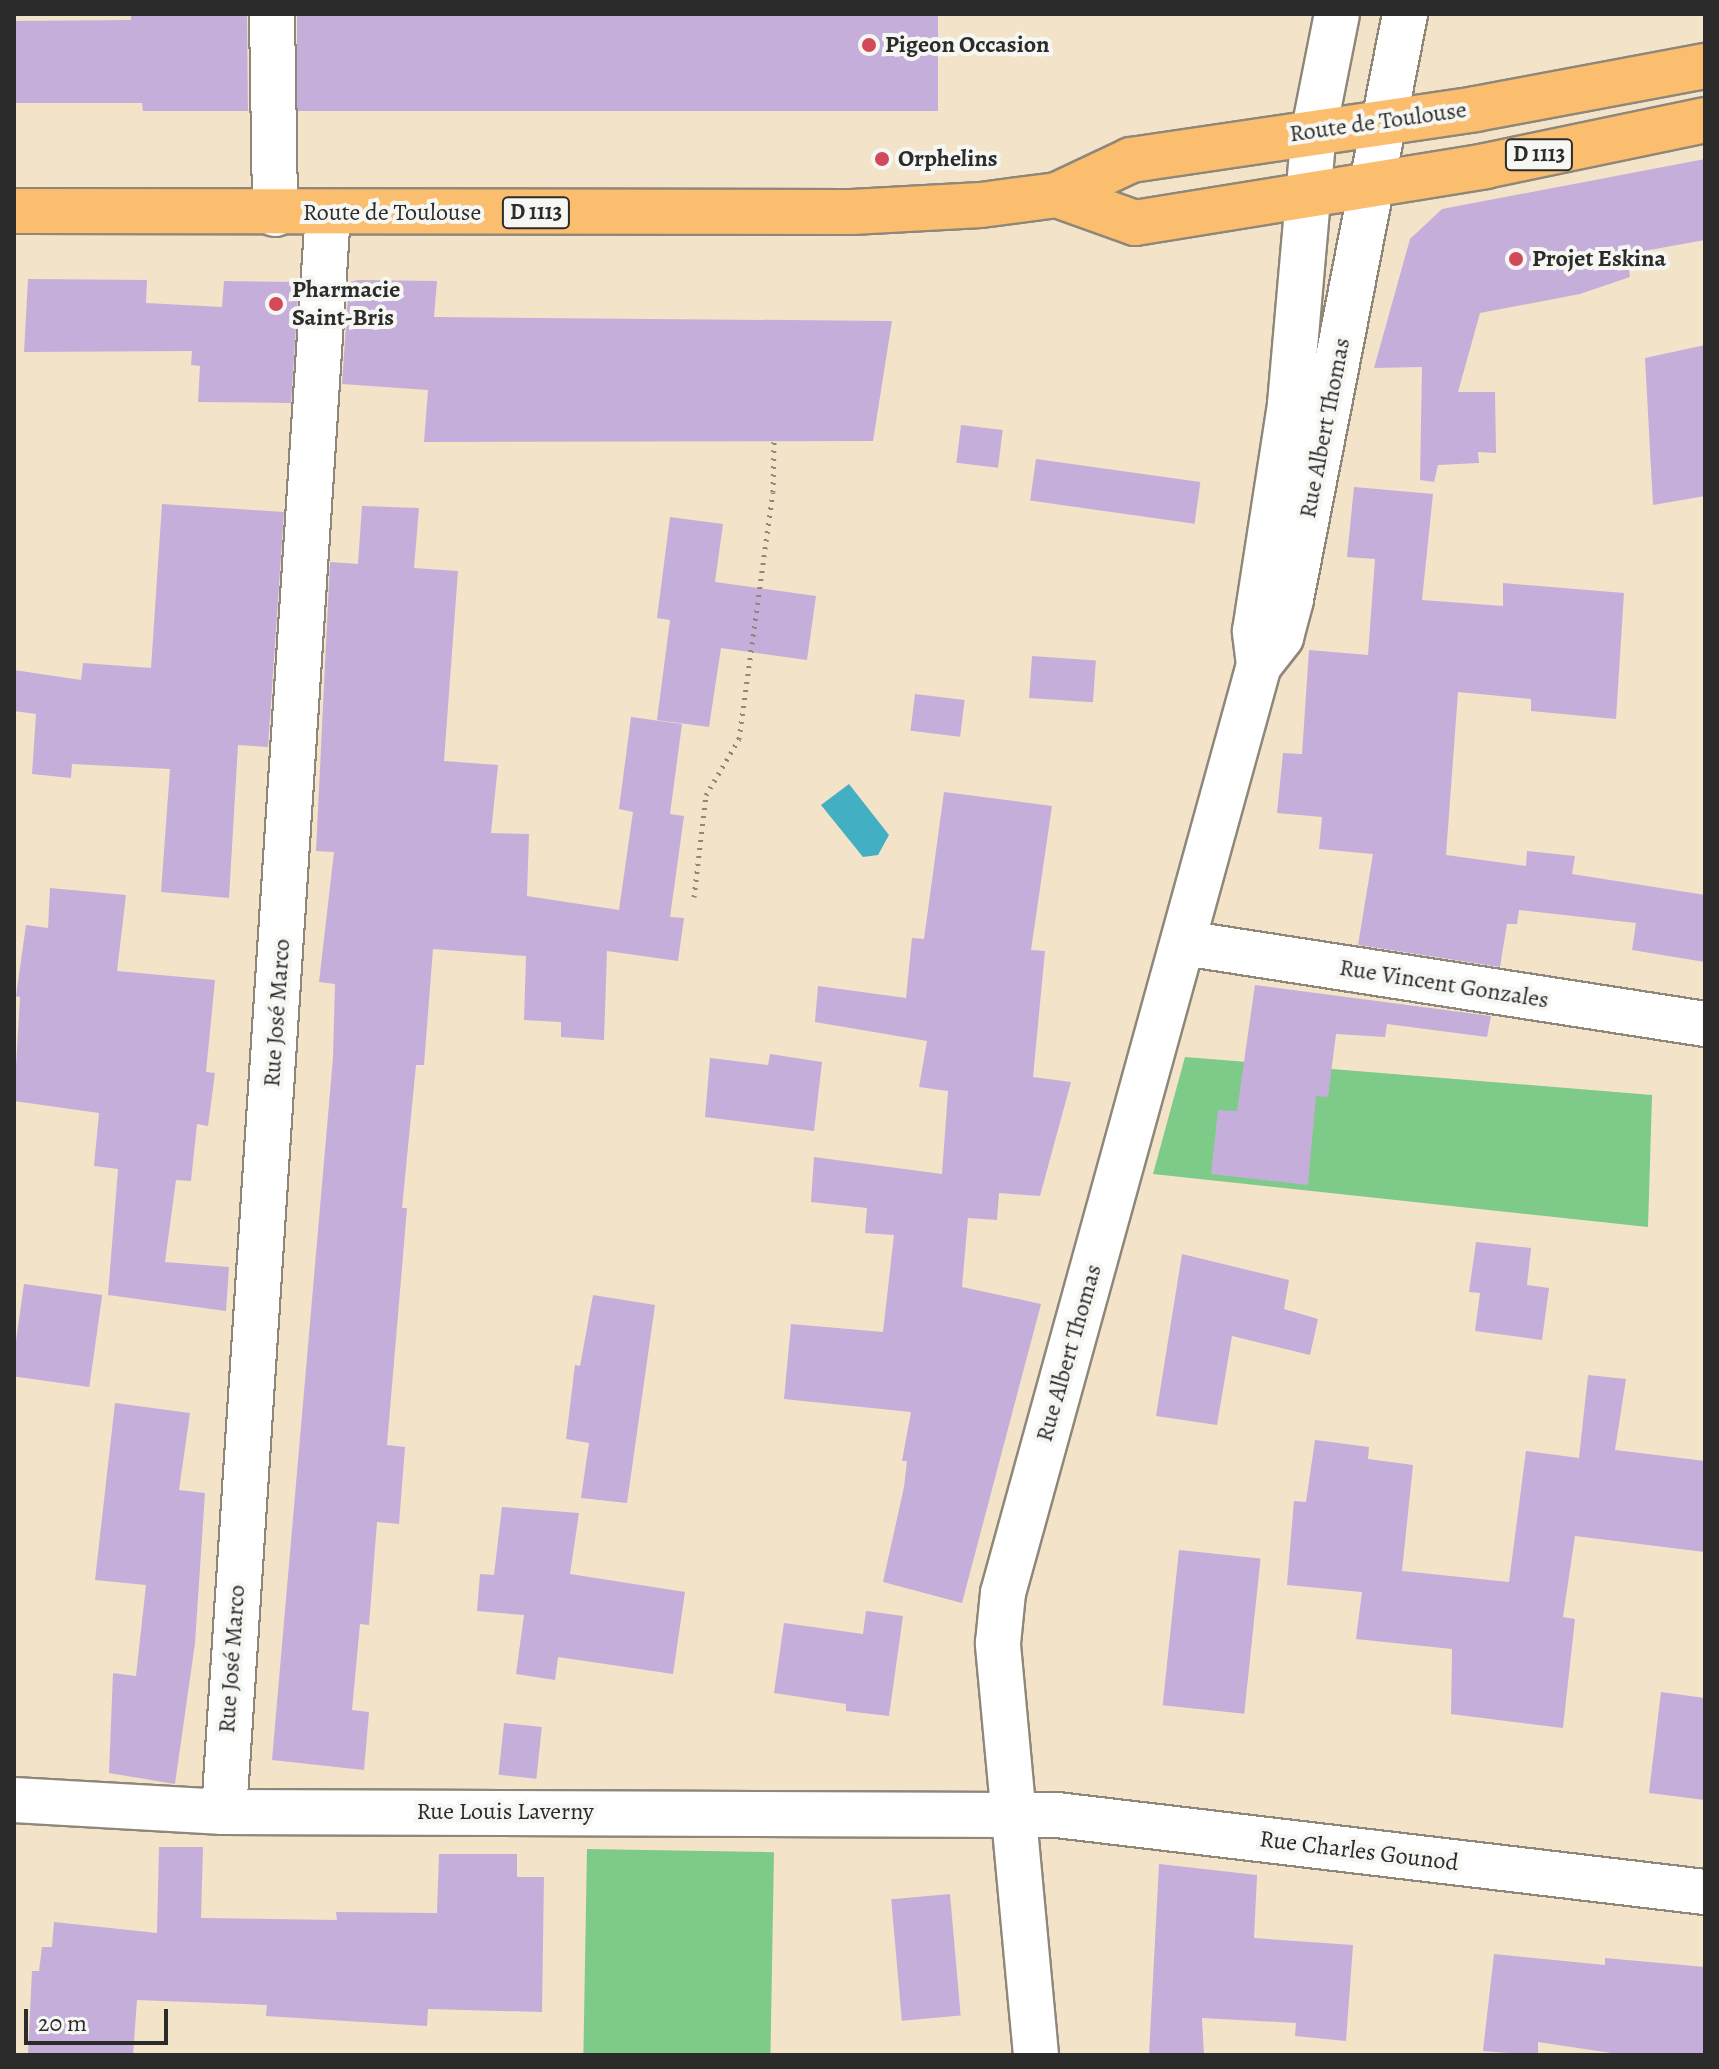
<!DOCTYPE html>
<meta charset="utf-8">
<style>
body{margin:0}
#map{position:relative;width:1719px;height:2069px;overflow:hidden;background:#f2e3c9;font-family:Alegreya,serif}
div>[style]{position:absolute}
.green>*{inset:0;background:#7dca89;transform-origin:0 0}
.water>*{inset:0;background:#43afc2}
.building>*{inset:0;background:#c5aeda;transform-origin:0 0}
.path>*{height:5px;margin-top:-2.5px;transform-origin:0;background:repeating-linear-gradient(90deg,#8e877a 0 2px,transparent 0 8px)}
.roads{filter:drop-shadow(2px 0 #8e877a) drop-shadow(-2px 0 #8e877a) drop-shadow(0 2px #8e877a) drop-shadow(0 -2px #8e877a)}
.minor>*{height:44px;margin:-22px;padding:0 22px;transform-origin:22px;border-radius:22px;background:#fff}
.major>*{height:44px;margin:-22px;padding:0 22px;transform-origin:22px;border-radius:22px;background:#fbbe6e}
.dots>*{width:22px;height:22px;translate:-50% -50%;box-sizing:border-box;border:4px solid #f6f6f2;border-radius:50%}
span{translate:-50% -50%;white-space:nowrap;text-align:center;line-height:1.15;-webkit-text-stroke:8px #f6f6f2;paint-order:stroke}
.shield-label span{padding:2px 6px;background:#f6f6f2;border:2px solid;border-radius:6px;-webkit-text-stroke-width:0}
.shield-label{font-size:22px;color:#2b2b2b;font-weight:700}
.poi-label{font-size:24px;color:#2b2b2b;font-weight:700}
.left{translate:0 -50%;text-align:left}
.street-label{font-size:24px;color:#2b2b2b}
.frame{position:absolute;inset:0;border:16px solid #2b2b2b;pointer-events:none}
.scale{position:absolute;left:24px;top:2009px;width:144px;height:36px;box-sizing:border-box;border:4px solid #2b2b2b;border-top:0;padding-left:10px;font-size:24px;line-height:28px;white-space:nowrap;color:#2b2b2b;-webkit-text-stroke:6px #f6f6f2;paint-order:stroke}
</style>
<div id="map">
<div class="green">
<div style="clip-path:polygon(1185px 1057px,1652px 1095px,1648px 1227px,1153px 1174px)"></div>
<div style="left:587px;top:1849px;width:187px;height:206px;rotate:1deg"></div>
</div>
<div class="water">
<div style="clip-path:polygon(849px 784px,889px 835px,878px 855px,863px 857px,821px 805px)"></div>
</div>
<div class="building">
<div style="clip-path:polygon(131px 14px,247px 14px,248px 111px,143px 111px,142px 103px,14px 103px,14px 21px,131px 20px)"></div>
<div style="left:297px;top:14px;width:641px;height:97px"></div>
<div style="clip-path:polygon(1705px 159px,1705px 240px,1627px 254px,1630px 277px,1580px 294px,1480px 313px,1458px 392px,1495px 392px,1496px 453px,1478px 452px,1479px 463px,1438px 465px,1434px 482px,1420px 480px,1422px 367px,1374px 368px,1410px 239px,1442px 209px)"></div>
<div style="clip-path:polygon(28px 279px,147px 280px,146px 303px,222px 307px,224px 281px,299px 282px,291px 403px,198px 402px,200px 366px,191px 365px,192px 351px,24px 352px)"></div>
<div style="clip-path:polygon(358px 280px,437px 281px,434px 317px,892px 321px,873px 441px,424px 442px,428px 390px,342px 384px,349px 282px)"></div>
<div style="clip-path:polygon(1705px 345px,1705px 496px,1653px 505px,1645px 358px)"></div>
<div style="left:961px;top:425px;width:42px;height:38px;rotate:7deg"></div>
<div style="left:1036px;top:459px;width:166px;height:42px;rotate:8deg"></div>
<div style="clip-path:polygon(1354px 487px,1433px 494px,1422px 600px,1503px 606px,1503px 583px,1624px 593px,1616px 719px,1531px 711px,1531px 699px,1458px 692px,1446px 855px,1526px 866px,1527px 851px,1575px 856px,1572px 874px,1705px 895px,1705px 962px,1632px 950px,1636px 923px,1519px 910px,1517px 924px,1507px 924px,1500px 967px,1358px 945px,1373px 854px,1319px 849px,1322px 817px,1277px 813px,1283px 753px,1302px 754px,1309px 650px,1368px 655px,1375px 559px,1347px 557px)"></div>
<div style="clip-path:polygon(162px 504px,284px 512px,268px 747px,238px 745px,229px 898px,161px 892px,170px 769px,72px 764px,71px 778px,32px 774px,36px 714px,14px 711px,14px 670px,81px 680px,83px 663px,151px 668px)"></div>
<div style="clip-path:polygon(362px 506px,419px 508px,414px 568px,458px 571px,444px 761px,498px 765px,491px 833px,529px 834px,527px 896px,619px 910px,633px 812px,619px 809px,631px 717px,682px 724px,670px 814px,684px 816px,670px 917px,684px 918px,678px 961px,607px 951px,604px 1040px,561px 1037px,561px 1022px,524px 1020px,526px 956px,433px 949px,424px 1065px,416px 1065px,402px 1208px,407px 1208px,387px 1445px,405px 1447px,399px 1524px,377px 1522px,369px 1625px,360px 1624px,352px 1710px,369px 1712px,364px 1770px,272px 1760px,333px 1058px,335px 984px,319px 982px,334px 852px,316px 851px,330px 562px,358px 564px)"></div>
<div style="clip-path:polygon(670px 517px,723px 524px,715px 582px,816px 596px,807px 660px,721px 648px,709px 727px,657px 720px,670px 620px,657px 618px)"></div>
<div style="left:1032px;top:656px;width:64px;height:42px;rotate:4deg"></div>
<div style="left:915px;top:694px;width:50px;height:37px;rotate:7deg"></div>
<div style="clip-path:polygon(944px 792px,1052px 806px,1031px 950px,1045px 951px,1033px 1077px,1071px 1082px,1040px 1196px,999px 1193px,997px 1220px,968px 1218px,962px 1287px,1041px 1304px,962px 1603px,883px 1582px,904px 1487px,907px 1461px,902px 1461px,911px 1412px,784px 1399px,791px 1324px,883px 1332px,894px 1235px,865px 1233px,867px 1208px,811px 1202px,814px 1157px,942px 1174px,948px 1091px,919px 1087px,927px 1041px,815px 1022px,818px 986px,906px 998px,912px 938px,924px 939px)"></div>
<div style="clip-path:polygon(50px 888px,126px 895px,117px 971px,215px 980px,206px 1072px,215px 1073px,208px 1126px,197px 1124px,191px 1181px,176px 1180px,165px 1262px,229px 1267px,226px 1311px,108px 1295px,118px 1169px,94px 1166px,99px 1113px,14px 1101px,20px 997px,16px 996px,26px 925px,48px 928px)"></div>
<div style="clip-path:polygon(1255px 985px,1491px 1016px,1487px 1037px,1387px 1024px,1385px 1037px,1336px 1034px,1328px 1097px,1316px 1096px,1308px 1185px,1211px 1174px,1218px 1110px,1237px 1111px)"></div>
<div style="clip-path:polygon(770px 1054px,822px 1062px,814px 1131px,705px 1117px,710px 1058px,768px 1065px)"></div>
<div style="clip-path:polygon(1476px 1242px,1531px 1248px,1527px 1285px,1549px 1288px,1542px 1340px,1475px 1331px,1480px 1293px,1469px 1292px)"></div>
<div style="clip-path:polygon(1182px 1254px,1289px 1280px,1284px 1309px,1318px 1319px,1310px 1355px,1232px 1336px,1217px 1425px,1156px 1416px)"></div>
<div style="left:24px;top:1284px;width:79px;height:93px;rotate:8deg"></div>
<div style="clip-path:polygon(593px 1295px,655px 1305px,627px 1503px,581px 1498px,589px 1443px,566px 1439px,575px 1365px,580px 1366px)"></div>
<div style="clip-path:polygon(1588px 1375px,1626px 1379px,1615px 1450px,1705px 1461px,1705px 1552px,1575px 1536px,1563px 1617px,1575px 1619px,1563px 1728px,1451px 1714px,1452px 1649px,1356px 1639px,1362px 1592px,1287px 1585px,1294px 1501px,1306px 1502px,1315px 1440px,1369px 1447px,1368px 1459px,1413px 1465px,1402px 1571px,1509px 1582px,1526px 1451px,1579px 1458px)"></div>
<div style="clip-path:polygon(115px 1403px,190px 1413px,179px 1490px,205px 1493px,195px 1643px,175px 1784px,109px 1773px,113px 1673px,136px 1676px,146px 1585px,95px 1580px)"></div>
<div style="clip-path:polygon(502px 1507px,579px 1513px,570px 1574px,685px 1592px,673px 1674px,558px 1657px,555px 1680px,516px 1674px,524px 1615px,477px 1611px,480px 1574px,494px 1575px)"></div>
<div style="left:1179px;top:1550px;width:82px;height:156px;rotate:6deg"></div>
<div style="clip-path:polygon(866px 1611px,903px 1616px,889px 1716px,846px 1711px,846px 1704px,774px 1693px,784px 1623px,863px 1634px)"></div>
<div style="clip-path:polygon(1661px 1692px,1705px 1698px,1705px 1800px,1649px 1793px)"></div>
<div style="left:504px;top:1723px;width:38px;height:52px;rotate:6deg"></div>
<div style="clip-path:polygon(159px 1847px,203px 1847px,201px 1918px,337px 1920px,336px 1912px,437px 1913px,439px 1854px,517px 1854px,517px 1877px,544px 1877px,542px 2012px,428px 2009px,427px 2026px,266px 2016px,267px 2005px,137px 2000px,133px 2055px,28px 2055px,32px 1971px,39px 1971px,42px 1947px,52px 1947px,54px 1922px,157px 1933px)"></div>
<div style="clip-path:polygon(1159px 1864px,1257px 1875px,1254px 1938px,1353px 1945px,1346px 2041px,1295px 2036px,1296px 2023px,1202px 2018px,1204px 2055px,1149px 2055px)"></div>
<div style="left:950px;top:1894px;width:122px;height:59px;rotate:85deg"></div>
<div style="clip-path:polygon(1494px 1954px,1605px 1965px,1605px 1958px,1705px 1967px,1705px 2055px,1625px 2055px,1538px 2042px,1538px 2055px,1483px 2051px)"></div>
</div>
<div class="path">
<div style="left:694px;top:897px;width:103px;rotate:-83.3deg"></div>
<div style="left:706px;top:795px;width:65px;rotate:-59.5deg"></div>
<div style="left:739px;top:739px;width:249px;rotate:-82.2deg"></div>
<div style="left:773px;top:492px;width:51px;rotate:-88.9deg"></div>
</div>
<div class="roads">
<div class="minor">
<div style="left:272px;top:14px;width:200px;rotate:89.1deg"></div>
<div style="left:1261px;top:663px;width:33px;rotate:-52deg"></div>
<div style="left:1281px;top:637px;width:39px;rotate:-75deg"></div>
<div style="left:1291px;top:599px;width:596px;rotate:-78.97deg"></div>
<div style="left:1184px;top:943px;width:527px;rotate:8.84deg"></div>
<div style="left:14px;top:1800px;width:210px;rotate:3.3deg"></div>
<div style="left:224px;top:1812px;width:833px;rotate:0.21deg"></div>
<div style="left:1057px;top:1815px;width:653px;rotate:6.78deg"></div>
<div style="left:224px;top:1812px;width:1601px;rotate:-86.28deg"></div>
<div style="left:1036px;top:2055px;width:414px;rotate:-95.3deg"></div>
<div style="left:998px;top:1643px;width:50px;rotate:-84.3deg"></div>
<div style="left:1003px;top:1593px;width:963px;rotate:-74.58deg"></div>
<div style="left:1259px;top:665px;width:34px;rotate:-97deg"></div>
<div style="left:1255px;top:631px;width:230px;rotate:-81.2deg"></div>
<div style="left:1290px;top:404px;width:275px;rotate:-85deg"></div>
<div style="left:1314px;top:130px;width:118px;rotate:-78.8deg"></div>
</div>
<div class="major">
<div style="left:1057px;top:195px;width:83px;rotate:19.7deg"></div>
<div style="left:1135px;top:223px;width:355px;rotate:-9.2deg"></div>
<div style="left:1485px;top:166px;width:225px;rotate:-11.8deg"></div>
<div style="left:14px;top:211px;width:838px;rotate:0.07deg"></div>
<div style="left:852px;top:212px;width:129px;rotate:-3.1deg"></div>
<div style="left:981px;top:205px;width:77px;rotate:-7.5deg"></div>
<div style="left:1057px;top:195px;width:82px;rotate:-25.3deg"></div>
<div style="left:1131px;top:160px;width:348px;rotate:-8.4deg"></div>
<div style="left:1475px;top:109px;width:234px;rotate:-10.6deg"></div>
</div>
</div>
<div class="dots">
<div style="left:869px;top:45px;background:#d1495b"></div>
<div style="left:882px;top:159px;background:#d1495b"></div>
<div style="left:1516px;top:259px;background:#d1495b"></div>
<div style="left:276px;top:304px;background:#d1495b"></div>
</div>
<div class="shield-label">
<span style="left:1539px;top:155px">D 1113</span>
<span style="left:536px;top:213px">D 1113</span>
</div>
<div class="poi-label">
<span class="left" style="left:885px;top:45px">Pigeon Occasion</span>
<span class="left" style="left:898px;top:159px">Orphelins</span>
<span class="left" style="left:1532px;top:259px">Projet Eskina</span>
<span class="left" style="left:292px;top:304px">Pharmacie<br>Saint-Bris</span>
</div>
<div class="street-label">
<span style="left:1378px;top:122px;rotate:-8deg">Route de Toulouse</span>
<span style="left:392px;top:213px">Route de Toulouse</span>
<span style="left:1325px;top:428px;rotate:-79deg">Rue Albert Thomas</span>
<span style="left:1444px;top:984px;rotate:9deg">Rue Vincent Gonzales</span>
<span style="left:277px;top:1013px;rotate:-86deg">Rue José Marco</span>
<span style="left:1069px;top:1353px;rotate:-74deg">Rue Albert Thomas</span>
<span style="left:232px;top:1659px;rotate:-86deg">Rue José Marco</span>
<span style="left:505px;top:1812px">Rue Louis Laverny</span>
<span style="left:1359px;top:1851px;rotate:7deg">Rue Charles Gounod</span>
</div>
<div class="frame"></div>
<div class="scale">20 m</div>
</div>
